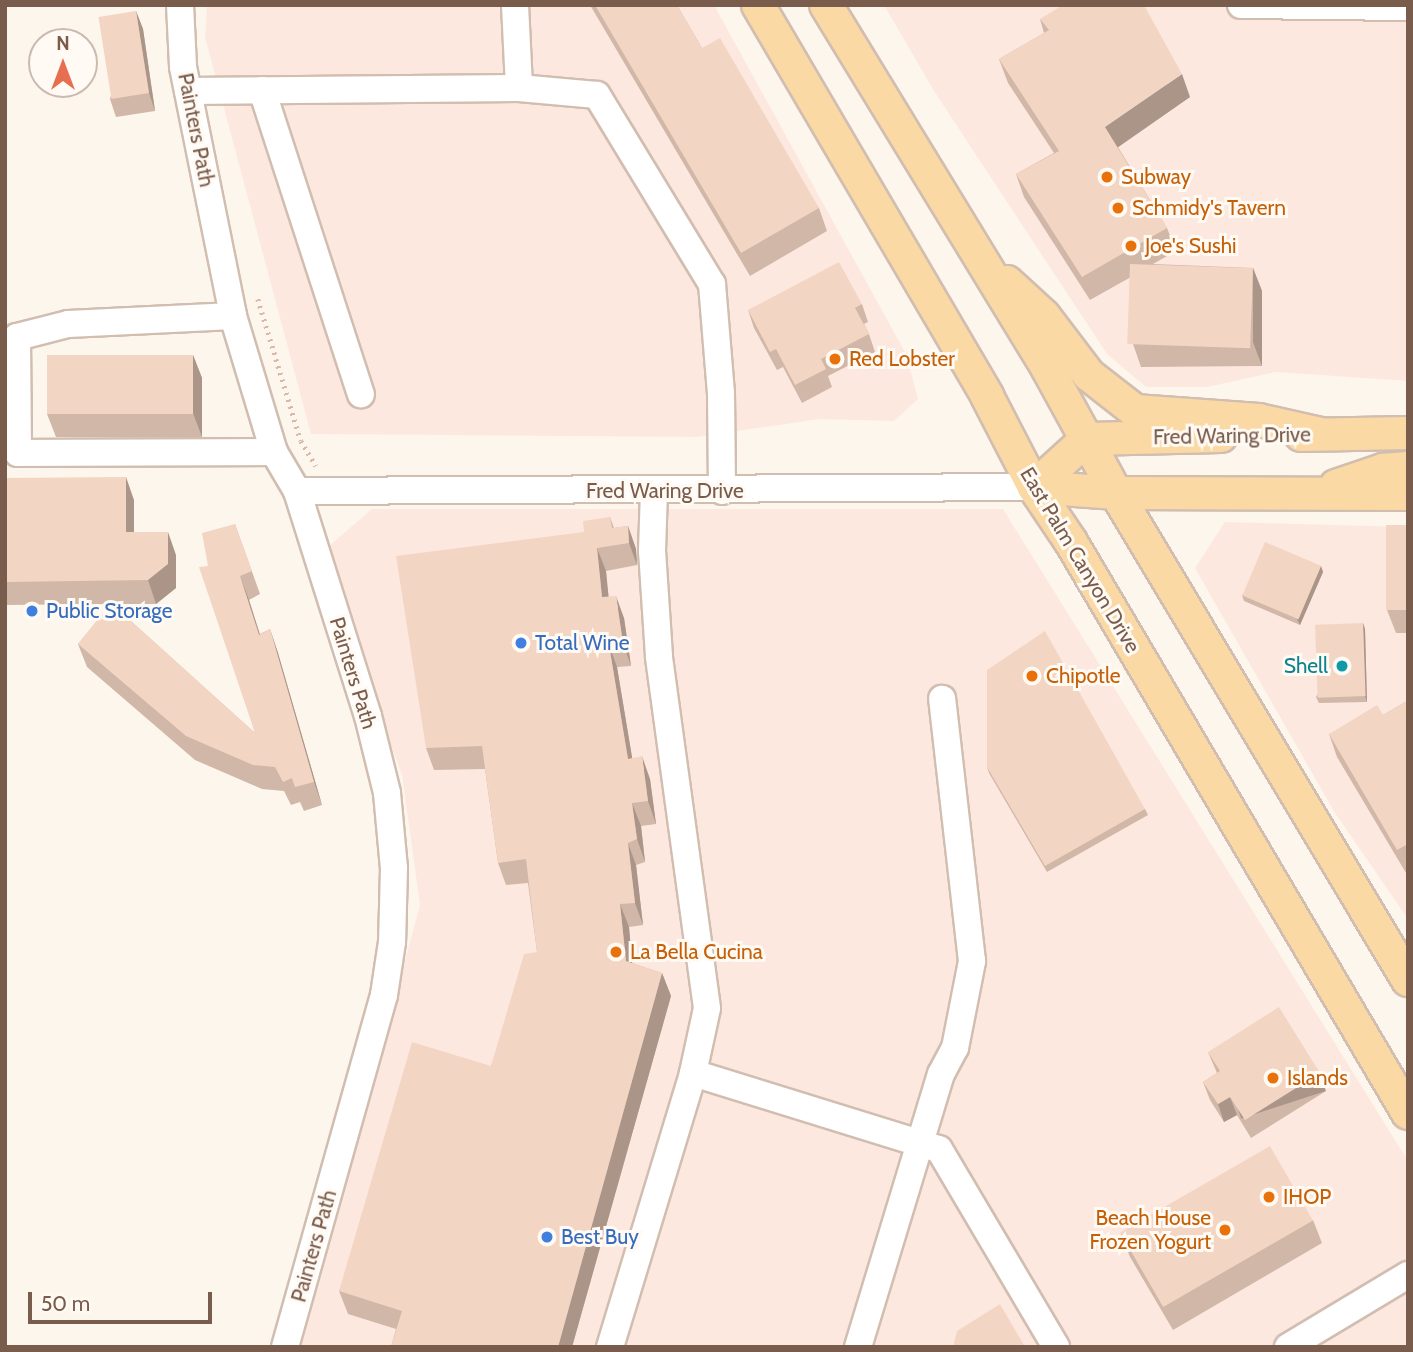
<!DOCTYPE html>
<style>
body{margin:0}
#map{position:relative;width:1413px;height:1352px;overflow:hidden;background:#fdf6ec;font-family:Cabin,sans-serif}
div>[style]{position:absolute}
.commercial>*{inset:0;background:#fde8e0}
.path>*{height:4.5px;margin-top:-2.25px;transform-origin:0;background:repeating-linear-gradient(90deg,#d9b8a5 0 2px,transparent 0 7px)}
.roads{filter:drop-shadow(2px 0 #d1beb0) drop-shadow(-2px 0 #d1beb0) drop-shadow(0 2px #d1beb0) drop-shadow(0 -2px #d1beb0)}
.minor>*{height:26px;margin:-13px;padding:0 13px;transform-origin:13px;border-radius:13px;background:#fff}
.major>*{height:32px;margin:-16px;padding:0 16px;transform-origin:16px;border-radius:16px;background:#fbd9a5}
.wall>*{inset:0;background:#d1b7a8}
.shaded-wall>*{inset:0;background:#aa9588;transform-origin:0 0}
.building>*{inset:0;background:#f3d5c3;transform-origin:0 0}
.dots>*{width:19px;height:19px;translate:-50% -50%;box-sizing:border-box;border:4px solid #fffaf3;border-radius:50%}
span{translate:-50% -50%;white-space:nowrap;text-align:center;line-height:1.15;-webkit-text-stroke:6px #fffaf3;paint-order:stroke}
.street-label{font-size:21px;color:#7a5c4d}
.food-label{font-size:21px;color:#c56008}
.left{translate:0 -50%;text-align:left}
.right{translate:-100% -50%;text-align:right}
.shop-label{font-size:21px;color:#366cbe}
.culture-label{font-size:21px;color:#0d838f}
.frame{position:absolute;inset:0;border:7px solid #7a5c4d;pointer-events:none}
.north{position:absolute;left:28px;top:28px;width:70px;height:70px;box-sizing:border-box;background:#fffaf3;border:2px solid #cabbb1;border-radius:50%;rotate:0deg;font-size:19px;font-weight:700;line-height:28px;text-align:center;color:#7a5c4d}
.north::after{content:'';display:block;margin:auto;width:24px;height:32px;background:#e76f51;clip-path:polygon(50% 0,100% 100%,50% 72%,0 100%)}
.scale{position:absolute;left:28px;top:1292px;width:184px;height:32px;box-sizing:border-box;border:4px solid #7a5c4d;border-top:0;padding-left:9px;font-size:21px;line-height:24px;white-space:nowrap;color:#7a5c4d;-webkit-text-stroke:5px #fffaf3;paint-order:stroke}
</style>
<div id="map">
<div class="commercial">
<div style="clip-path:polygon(207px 5px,714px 5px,906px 354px,918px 399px,894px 421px,819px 419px,697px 437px,311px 434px,205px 37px)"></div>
<div style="clip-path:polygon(884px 5px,1408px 5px,1408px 381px,1276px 372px,1207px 387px,1146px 387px,1107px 354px,934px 91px)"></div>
<div style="clip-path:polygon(372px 509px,1003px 509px,1408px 1161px,1408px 1347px,301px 1347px,420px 905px,402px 775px,321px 553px)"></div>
<div style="clip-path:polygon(1225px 522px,1408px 527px,1408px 919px,1335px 813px,1195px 568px)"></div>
</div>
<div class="path">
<div style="left:258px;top:299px;width:148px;rotate:73.2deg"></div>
<div style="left:301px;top:441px;width:29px;rotate:59deg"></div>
</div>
<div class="roads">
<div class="minor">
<div style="left:180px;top:5px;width:62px;rotate:87.2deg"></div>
<div style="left:183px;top:67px;width:254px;rotate:78.6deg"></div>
<div style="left:233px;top:316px;width:142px;rotate:73.2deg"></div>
<div style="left:274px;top:452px;width:45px;rotate:59.5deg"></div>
<div style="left:297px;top:491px;width:236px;rotate:72.5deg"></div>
<div style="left:368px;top:716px;width:79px;rotate:76.1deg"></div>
<div style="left:387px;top:793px;width:75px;rotate:84.7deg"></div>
<div style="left:394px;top:868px;width:74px;rotate:91.5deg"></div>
<div style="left:392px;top:942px;width:54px;rotate:98.6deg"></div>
<div style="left:384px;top:995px;width:366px;rotate:105.7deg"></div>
<div style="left:515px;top:5px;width:83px;rotate:87.2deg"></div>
<div style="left:1241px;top:5px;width:167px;rotate:0.7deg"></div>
<div style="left:262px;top:90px;width:320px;rotate:72deg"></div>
<div style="left:188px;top:91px;width:331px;rotate:-0.5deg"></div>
<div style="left:519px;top:88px;width:78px;rotate:5.1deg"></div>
<div style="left:597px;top:95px;width:221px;rotate:58.7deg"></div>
<div style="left:712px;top:284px;width:109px;rotate:85.3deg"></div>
<div style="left:721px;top:393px;width:98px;rotate:89.4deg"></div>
<div style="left:233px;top:316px;width:165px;rotate:177.2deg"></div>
<div style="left:68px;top:324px;width:53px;rotate:165.7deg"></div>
<div style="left:17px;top:337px;width:116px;rotate:89.5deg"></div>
<div style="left:18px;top:453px;width:256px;rotate:-0.2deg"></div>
<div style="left:297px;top:491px;width:737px;rotate:-0.31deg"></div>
<div style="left:693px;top:1073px;width:257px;rotate:17.2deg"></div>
<div style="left:939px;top:1149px;width:230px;rotate:59.4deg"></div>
<div style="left:610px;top:1347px;width:286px;rotate:-73.1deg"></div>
<div style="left:693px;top:1073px;width:66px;rotate:-77.8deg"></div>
<div style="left:707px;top:1008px;width:355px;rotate:-97.8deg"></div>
<div style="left:659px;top:656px;width:105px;rotate:-93.8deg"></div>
<div style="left:652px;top:551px;width:60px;rotate:-88.1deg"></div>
<div style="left:858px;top:1347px;width:285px;rotate:-73.1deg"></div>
<div style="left:941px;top:1074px;width:30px;rotate:-62deg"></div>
<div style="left:955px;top:1048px;width:89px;rotate:-78.9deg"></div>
<div style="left:972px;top:961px;width:264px;rotate:-96.5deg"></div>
<div style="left:1288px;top:1347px;width:140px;rotate:-31deg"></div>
</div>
<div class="major">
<div style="left:758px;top:5px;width:453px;rotate:59.6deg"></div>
<div style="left:987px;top:396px;width:102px;rotate:62.7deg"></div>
<div style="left:1034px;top:487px;width:66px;rotate:56.1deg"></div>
<div style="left:1071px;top:542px;width:663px;rotate:59.45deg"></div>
<div style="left:826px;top:5px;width:426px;rotate:58.6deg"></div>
<div style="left:1048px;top:369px;width:141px;rotate:61.3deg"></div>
<div style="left:1116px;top:493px;width:568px;rotate:59.05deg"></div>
<div style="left:1007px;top:282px;width:50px;rotate:42.6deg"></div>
<div style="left:1044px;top:316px;width:74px;rotate:52.7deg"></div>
<div style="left:1089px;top:375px;width:58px;rotate:38deg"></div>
<div style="left:1135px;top:411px;width:124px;rotate:4.2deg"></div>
<div style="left:1259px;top:420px;width:64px;rotate:12.7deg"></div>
<div style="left:1301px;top:435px;width:107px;rotate:-1.1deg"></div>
<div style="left:1336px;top:486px;width:50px;rotate:-18.8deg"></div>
<div style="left:1383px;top:470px;width:25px;rotate:-5deg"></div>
<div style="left:1034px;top:487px;width:72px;rotate:-42.2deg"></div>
<div style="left:1087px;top:439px;width:134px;rotate:-1.3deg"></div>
<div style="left:1034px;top:487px;width:82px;rotate:4.2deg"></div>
<div style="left:1116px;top:493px;width:292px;rotate:0.2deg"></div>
</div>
</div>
<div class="wall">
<div style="clip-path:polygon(590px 5px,677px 5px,702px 48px,819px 208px,827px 231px,750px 276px)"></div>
<div style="clip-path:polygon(136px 11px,143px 29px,155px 111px,116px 117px,110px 99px)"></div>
<div style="clip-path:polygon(1040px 19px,1190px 97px,1118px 147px,1167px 228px,1176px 251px,1153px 264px,1253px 268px,1262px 291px,1262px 366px,1141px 367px,1133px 344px,1131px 277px,1090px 300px,1024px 197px,1016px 174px,1054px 153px,1008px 83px,999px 59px,1044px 33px)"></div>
<div style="clip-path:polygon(862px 304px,868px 322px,864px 324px,869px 334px,875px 352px,828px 376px,832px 387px,802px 403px,783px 367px,777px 370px,754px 328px,748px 310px)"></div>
<div style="clip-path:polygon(193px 355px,202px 378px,202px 437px,56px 437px,47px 414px)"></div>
<div style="clip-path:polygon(5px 478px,134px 500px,134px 532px,176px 555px,176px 588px,156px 604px,112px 604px,255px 733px,208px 566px,235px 524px,260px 594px,249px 600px,260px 634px,270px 629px,278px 653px,322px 805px,304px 811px,300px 802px,291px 805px,284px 791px,262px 789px,195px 760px,87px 667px,78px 644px,111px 604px,5px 605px)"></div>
<div style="clip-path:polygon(610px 517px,614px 528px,628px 526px,636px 549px,637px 565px,606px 571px,608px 597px,624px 618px,631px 666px,617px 667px,632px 758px,650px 779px,656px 824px,641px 826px,645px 862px,636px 865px,643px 925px,629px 927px,632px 963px,662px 973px,671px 996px,572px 1347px,391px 1347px,396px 1329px,348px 1314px,339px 1291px,491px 1066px,537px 952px,528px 883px,506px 885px,498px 863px,485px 769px,434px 770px,426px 748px,584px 532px)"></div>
<div style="clip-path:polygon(1408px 525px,1408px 633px,1396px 633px,1387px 610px)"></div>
<div style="clip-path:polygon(1321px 566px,1323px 572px,1300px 625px,1244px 601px,1242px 595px)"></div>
<div style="clip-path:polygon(1363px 623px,1365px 629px,1367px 702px,1319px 703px,1316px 697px)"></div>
<div style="clip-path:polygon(1407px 701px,1408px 872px,1406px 873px,1337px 757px,1329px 734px,1383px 715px)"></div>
<div style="clip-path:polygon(987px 767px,1145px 809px,1148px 815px,1047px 872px,989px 773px)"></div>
<div style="clip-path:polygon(1208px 1052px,1326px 1091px,1251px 1138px,1237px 1115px,1224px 1122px,1210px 1100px,1203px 1082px,1217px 1073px)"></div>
<div style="clip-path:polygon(1313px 1220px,1322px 1243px,1173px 1330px,1130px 1257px,1121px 1234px)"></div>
</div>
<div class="shaded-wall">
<div style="clip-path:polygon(136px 11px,143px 29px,155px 111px,149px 93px)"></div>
<div style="clip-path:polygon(1182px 74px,1190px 97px,1114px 150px,1105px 127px)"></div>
<div style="clip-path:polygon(1253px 268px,1262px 291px,1262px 366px,1253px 342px)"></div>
<div style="clip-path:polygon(193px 355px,202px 378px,202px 437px,193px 413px)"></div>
<div style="clip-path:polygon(126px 477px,134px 500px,134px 555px,126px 532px)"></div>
<div style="clip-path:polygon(628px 526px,636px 549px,637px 565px,629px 543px)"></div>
<div style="clip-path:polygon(168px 532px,176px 555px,176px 588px,156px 604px,148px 580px)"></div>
<div style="clip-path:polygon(597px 548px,606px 571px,611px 620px,602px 597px)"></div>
<div style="clip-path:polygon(1321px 566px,1323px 572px,1300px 625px,1297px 619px)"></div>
<div style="clip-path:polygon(240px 576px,249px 600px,267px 658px,259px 635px)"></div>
<div style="clip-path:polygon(616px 596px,624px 618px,631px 666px,623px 643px)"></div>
<div style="clip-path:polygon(1363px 623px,1365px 629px,1367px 702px,1365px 696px)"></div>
<div style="clip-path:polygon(270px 629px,278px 653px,322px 805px,314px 782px)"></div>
<div style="clip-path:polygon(609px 645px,617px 667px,636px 781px,628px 759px)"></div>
<div style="clip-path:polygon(642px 756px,650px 779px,656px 824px,648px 801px)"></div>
<div style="clip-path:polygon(632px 803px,641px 826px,645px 862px,637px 839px)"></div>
<div style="clip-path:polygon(628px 843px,636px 865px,643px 925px,635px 903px)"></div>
<div style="clip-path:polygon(620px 904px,629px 927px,634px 984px,626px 961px)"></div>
<div style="clip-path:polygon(662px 973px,671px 996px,572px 1347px,558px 1347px)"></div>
<div style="left:1320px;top:1073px;width:19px;height:89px;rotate:72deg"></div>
<div style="clip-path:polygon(1230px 1097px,1237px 1115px,1224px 1122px,1218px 1104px)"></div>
</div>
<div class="building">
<div style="clip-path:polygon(595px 5px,677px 5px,702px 48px,720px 38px,819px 208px,741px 253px)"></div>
<div style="clip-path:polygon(1063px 5px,1144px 5px,1182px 74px,1105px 127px,1167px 228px,1082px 277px,1016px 174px,1059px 151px,999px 59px,1049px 30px,1040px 19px)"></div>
<div style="left:136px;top:11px;width:83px;height:38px;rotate:81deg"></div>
<div style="clip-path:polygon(839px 262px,862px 304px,855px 308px,869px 334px,821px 359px,826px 369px,795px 385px,776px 349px,770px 352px,748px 310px)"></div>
<div style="left:1130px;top:264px;width:123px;height:80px;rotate:2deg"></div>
<div style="left:47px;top:355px;width:146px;height:59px"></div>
<div style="clip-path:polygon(126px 477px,126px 532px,168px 532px,168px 564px,148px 580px,5px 582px,5px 478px)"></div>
<div style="clip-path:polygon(610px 517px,612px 528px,628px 526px,629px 543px,597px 548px,602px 597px,616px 596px,623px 643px,609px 645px,628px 759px,642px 756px,648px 801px,632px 803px,637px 839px,628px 843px,635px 903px,620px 904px,626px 961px,662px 973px,558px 1347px,391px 1347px,402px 1311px,339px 1291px,412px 1042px,491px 1066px,524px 954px,537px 952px,526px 859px,498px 863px,482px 746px,426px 748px,396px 556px,584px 532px,583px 521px)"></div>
<div style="clip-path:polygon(235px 524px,252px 571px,240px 576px,259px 635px,270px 629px,314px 782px,295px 787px,292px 778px,283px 782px,275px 767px,253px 765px,186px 736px,78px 644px,111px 603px,255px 733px,199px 567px,208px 566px,202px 533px)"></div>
<div style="left:1386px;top:525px;width:22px;height:85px"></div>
<div style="left:1265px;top:542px;width:61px;height:58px;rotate:23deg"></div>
<div style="left:1363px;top:623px;width:73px;height:48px;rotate:88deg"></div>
<div style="clip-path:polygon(1045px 631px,1145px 809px,1045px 866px,987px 767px,987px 670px)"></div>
<div style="clip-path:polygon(1407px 701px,1408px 844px,1397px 850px,1329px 734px,1377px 705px,1383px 715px)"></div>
<div style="clip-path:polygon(1279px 1007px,1320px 1073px,1245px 1120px,1230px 1097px,1218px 1104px,1203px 1082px,1220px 1071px,1208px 1052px)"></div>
<div style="left:1270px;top:1146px;width:86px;height:173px;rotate:60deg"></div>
<div style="clip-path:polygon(1000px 1304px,1025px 1347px,953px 1347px,957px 1331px)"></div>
</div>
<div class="dots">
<div style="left:1107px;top:177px;background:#e8710a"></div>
<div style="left:1118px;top:208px;background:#e8710a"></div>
<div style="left:1131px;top:246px;background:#e8710a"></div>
<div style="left:835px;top:359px;background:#e8710a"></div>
<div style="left:32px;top:611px;background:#3f7fe0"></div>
<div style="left:521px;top:643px;background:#3f7fe0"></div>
<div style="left:1342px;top:666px;background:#0f9aa8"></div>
<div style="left:1032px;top:676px;background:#e8710a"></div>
<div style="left:616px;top:952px;background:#e8710a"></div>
<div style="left:1273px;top:1078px;background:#e8710a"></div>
<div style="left:1269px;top:1197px;background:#e8710a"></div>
<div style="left:1225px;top:1230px;background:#e8710a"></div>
<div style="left:547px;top:1237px;background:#3f7fe0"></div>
</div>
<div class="street-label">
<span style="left:196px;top:130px;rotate:79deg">Painters Path</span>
<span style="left:1232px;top:436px;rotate:-1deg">Fred Waring Drive</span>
<span style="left:665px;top:491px">Fred Waring Drive</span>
<span style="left:1080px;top:560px;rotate:59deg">East Palm Canyon Drive</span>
<span style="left:353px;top:673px;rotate:73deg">Painters Path</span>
<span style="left:314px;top:1246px;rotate:-74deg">Painters Path</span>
</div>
<div class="food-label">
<span class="left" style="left:1121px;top:177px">Subway</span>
<span class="left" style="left:1132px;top:208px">Schmidy's Tavern</span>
<span class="left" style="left:1145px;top:246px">Joe's Sushi</span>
<span class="left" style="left:849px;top:359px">Red Lobster</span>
<span class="left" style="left:1046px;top:676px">Chipotle</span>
<span class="left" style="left:630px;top:952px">La Bella Cucina</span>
<span class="left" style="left:1287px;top:1078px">Islands</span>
<span class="left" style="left:1283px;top:1197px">IHOP</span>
<span class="right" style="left:1211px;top:1230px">Beach House<br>Frozen Yogurt</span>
</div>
<div class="shop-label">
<span class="left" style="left:46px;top:611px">Public Storage</span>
<span class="left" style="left:535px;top:643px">Total Wine</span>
<span class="left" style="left:561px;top:1237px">Best Buy</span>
</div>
<div class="culture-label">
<span class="right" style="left:1328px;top:666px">Shell</span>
</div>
<div class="frame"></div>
<div class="north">N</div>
<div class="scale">50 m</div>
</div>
